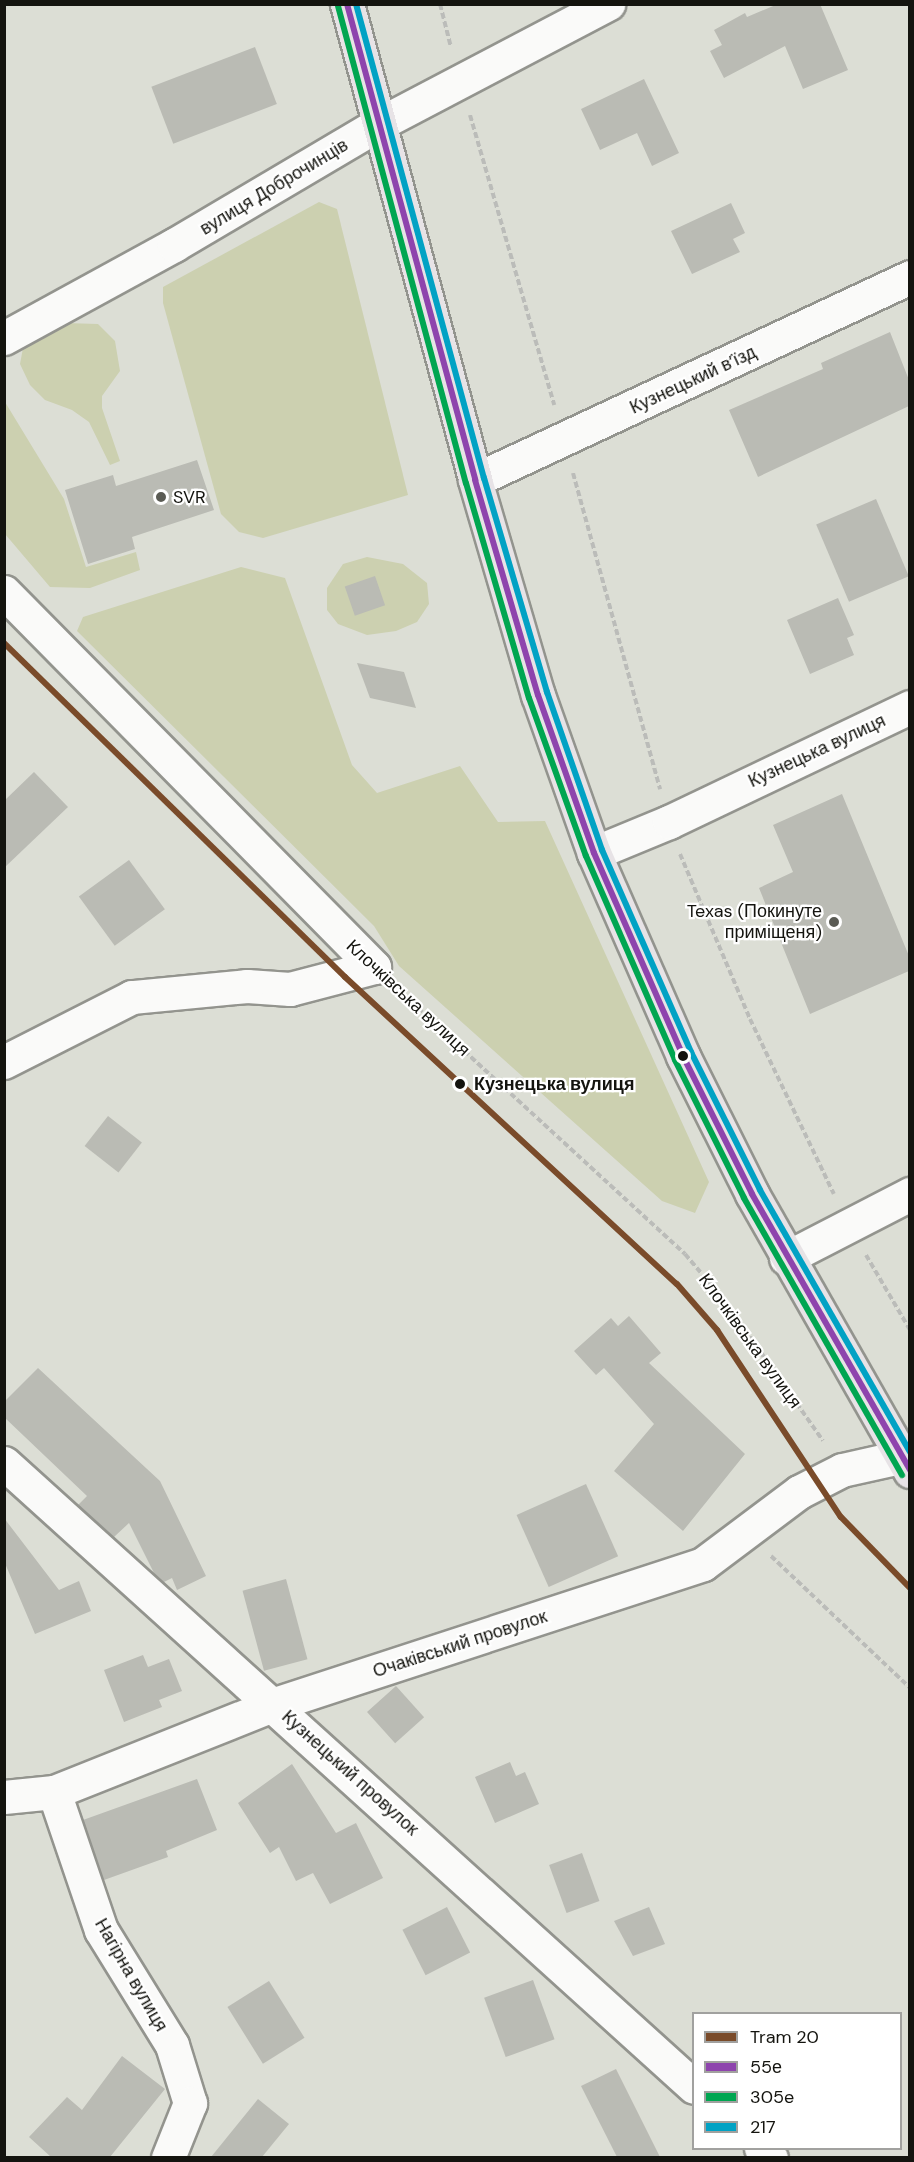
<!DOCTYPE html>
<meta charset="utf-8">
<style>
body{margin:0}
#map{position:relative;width:914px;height:2162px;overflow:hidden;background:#dcded5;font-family:"DM Sans",sans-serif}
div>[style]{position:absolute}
.green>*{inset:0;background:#ccd0b0}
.building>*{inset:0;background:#babbb4;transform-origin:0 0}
.path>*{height:4px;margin-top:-2px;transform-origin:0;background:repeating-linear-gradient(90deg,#bbbcb9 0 6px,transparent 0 9px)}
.roads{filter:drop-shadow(2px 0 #93948e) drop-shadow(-2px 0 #93948e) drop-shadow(0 2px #93948e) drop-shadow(0 -2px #93948e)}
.minor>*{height:33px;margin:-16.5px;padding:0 16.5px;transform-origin:16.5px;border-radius:16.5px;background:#fafaf9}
.major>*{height:33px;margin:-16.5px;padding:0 16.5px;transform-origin:16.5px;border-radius:16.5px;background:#e7e3e6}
.bus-1>*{height:6px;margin:-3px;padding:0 3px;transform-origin:3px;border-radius:3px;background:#8e44ad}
.bus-2>*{height:6px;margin:-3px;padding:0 3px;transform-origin:3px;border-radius:3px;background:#00a651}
.bus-3>*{height:6px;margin:-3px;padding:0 3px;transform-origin:3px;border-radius:3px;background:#01a2c4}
.tram-1>*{height:6px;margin:-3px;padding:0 3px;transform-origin:3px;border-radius:3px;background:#7a4b2a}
.dots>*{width:16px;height:16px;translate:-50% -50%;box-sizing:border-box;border:3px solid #fff;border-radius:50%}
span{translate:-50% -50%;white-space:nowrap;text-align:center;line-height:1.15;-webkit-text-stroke:4.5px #fff;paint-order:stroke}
.street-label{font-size:18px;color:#14140f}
.poi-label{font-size:18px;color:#14140f}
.left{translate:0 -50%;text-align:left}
.right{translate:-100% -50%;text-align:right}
.stop-label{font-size:18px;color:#14140f;font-weight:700}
.frame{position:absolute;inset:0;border:6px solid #14140f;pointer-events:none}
.legend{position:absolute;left:692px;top:2012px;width:210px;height:138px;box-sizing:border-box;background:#fff;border:2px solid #a1a19f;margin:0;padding:8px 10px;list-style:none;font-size:18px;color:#14140f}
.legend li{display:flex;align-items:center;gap:12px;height:30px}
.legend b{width:30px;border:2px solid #a1a19f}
</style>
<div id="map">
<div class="green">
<div style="clip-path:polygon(319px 202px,337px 209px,408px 495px,263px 538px,239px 532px,221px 514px,163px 303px,163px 287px)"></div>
<div style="clip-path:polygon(65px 323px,98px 324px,115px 341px,120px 371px,102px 396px,102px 408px,120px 461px,110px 465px,89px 422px,72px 410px,45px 400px,30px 385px,20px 364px,23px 348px,45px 331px)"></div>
<div style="clip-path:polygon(5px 402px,64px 499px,86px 567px,136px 552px,140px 570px,90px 588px,50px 587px,5px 534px)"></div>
<div style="clip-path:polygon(367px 557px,403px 564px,427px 583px,429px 604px,417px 622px,396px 631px,367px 635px,338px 624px,327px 610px,327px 588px,343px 564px)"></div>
<div style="clip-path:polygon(241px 567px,285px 578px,352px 765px,377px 793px,460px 766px,498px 822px,545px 821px,709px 1182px,695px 1213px,662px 1201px,399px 966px,374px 926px,77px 631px,83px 617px)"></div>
</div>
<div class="building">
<div style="clip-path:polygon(778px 4px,820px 4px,848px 70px,803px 89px,785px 46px,724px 78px,710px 51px,722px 45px,714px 30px,745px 13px,747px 17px)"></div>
<div style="left:255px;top:47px;width:61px;height:111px;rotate:69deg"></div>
<div style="clip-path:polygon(644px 79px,679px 153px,652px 166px,637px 133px,600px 150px,581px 109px)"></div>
<div style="clip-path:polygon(731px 203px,745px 233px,733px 239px,740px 252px,692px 274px,671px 231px)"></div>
<div style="clip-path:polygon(890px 332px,909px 380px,909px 406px,758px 477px,729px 410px,823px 369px,821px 363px)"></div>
<div style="clip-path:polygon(197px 460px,214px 510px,132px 537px,135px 549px,88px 564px,65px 490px,113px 475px,116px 486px)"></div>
<div style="left:876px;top:499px;width:84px;height:65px;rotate:67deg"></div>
<div style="left:375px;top:576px;width:31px;height:32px;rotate:71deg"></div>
<div style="clip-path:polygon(838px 598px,854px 635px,847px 638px,854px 655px,810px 674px,787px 620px)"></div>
<div style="clip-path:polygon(357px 663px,404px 672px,416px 708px,370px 698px)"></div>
<div style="clip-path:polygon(34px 772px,68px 807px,4px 868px,4px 801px)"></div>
<div style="clip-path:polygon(842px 794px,909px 956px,909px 971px,810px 1014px,759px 888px,793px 872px,773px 825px)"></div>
<div style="left:129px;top:860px;width:61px;height:62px;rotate:54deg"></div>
<div style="left:108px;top:1116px;width:43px;height:38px;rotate:38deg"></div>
<div style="clip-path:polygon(629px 1316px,661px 1353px,649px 1363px,745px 1454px,683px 1531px,614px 1471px,654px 1424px,604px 1368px,596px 1375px,574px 1351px,611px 1318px,618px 1326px)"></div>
<div style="clip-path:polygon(38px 1368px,160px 1481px,206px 1576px,177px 1590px,172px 1578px,164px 1582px,154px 1573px,129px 1523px,114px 1537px,78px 1505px,87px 1496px,4px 1417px,4px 1402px)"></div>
<div style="left:586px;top:1484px;width:79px;height:76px;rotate:66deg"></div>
<div style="clip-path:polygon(4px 1518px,59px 1590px,79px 1581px,91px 1611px,35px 1634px,4px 1561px)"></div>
<div style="left:286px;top:1579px;width:83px;height:45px;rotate:75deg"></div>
<div style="clip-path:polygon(143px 1655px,148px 1667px,169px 1659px,182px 1691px,159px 1700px,162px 1707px,124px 1722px,104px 1670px)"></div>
<div style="left:396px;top:1686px;width:42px;height:39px;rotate:48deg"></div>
<div style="clip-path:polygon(510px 1762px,516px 1776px,525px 1772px,539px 1804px,495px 1823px,475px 1777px)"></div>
<div style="clip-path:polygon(292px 1764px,336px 1833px,356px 1823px,383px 1878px,330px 1904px,313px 1873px,296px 1881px,279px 1847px,270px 1853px,238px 1803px)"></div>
<div style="clip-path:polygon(197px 1779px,217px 1830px,166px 1851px,168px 1857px,104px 1880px,83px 1820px)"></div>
<div style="left:582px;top:1853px;width:51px;height:35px;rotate:70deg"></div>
<div style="left:447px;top:1907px;width:51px;height:50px;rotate:63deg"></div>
<div style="clip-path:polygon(649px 1907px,665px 1944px,633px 1956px,614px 1921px)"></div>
<div style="left:533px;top:1980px;width:63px;height:52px;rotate:70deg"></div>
<div style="left:269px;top:1981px;width:67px;height:49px;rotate:58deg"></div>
<div style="clip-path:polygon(122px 2056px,165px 2089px,110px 2157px,51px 2157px,29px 2137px,67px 2097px,82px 2110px)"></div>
<div style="clip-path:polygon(616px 2069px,660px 2157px,617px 2157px,581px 2086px)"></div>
<div style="clip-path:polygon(258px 2099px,289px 2124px,262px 2157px,211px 2157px)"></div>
</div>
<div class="path">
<div style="left:440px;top:4px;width:44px;rotate:75.7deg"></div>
<div style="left:470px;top:115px;width:302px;rotate:73.8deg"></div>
<div style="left:573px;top:473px;width:328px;rotate:74.6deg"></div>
<div style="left:680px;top:854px;width:179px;rotate:67deg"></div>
<div style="left:750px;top:1019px;width:194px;rotate:64.4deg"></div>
<div style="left:398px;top:990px;width:390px;rotate:42.6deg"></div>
<div style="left:685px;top:1254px;width:60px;rotate:49.7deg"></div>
<div style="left:724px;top:1300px;width:172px;rotate:54.9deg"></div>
<div style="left:866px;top:1255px;width:87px;rotate:59.6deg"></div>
<div style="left:771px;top:1556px;width:192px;rotate:43.5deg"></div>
</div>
<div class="roads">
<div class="minor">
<div style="left:4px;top:338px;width:194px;rotate:-28.7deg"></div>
<div style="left:174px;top:245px;width:238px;rotate:-30.6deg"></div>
<div style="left:379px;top:124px;width:259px;rotate:-27.7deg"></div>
<div style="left:475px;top:480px;width:480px;rotate:-25deg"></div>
<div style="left:4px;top:592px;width:527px;rotate:45.38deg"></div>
<div style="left:374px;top:967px;width:87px;rotate:165.3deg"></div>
<div style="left:290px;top:989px;width:43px;rotate:-176deg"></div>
<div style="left:247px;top:986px;width:116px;rotate:174.5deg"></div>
<div style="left:132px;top:997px;width:144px;rotate:153.1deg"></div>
<div style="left:594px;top:853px;width:81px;rotate:-22.5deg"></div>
<div style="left:669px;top:822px;width:267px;rotate:-25.5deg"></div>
<div style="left:786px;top:1258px;width:140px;rotate:-27.3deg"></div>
<div style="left:4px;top:1463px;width:930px;rotate:42.12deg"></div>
<div style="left:54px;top:1792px;width:146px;rotate:71.2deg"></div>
<div style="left:101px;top:1930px;width:135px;rotate:58.3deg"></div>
<div style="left:172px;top:2045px;width:61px;rotate:72.8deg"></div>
<div style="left:190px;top:2103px;width:59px;rotate:111.8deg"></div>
<div style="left:4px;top:1797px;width:50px;rotate:-5.7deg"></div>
<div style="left:54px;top:1792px;width:238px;rotate:-21.7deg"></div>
<div style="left:275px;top:1704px;width:450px;rotate:-18.1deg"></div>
<div style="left:703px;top:1564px;width:120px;rotate:-36.9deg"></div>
<div style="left:799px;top:1492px;width:48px;rotate:-27.1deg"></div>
<div style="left:842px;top:1470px;width:59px;rotate:-12.6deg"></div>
<div style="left:761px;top:2148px;width:14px;rotate:45deg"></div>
</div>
<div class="major">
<div style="left:347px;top:4px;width:493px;rotate:74.9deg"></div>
<div style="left:475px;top:480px;width:224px;rotate:73.7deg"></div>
<div style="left:538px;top:695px;width:168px;rotate:70.5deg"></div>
<div style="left:594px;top:853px;width:222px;rotate:66.3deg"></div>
<div style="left:683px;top:1056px;width:154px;rotate:63.4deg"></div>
<div style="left:752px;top:1194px;width:319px;rotate:60.3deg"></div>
</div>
</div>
<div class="bus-1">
<div style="left:347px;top:4px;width:493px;rotate:74.9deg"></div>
<div style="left:475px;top:480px;width:224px;rotate:73.7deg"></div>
<div style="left:538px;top:695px;width:168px;rotate:70.5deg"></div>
<div style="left:594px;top:853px;width:222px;rotate:66.3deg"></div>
<div style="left:683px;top:1056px;width:154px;rotate:63.4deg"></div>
<div style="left:752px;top:1194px;width:318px;rotate:60.2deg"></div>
</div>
<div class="bus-2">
<div style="left:338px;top:6px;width:494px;rotate:75deg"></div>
<div style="left:466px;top:483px;width:224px;rotate:73.7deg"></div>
<div style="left:529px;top:698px;width:168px;rotate:70.2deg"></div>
<div style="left:586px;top:856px;width:223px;rotate:66.4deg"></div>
<div style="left:675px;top:1060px;width:154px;rotate:63.4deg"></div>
<div style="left:744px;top:1198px;width:319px;rotate:60.3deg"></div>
</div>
<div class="bus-3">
<div style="left:356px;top:4px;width:491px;rotate:74.9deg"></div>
<div style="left:484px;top:478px;width:223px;rotate:73.6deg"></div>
<div style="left:547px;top:692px;width:167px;rotate:70.8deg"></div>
<div style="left:602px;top:850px;width:221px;rotate:66.2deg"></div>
<div style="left:691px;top:1052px;width:154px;rotate:63.4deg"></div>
<div style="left:760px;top:1190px;width:302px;rotate:60.2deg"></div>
</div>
<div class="tram-1">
<div style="left:4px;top:643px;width:477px;rotate:44.4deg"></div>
<div style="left:345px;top:977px;width:452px;rotate:42.8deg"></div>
<div style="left:677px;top:1284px;width:61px;rotate:49deg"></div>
<div style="left:717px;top:1330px;width:224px;rotate:56.5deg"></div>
<div style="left:841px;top:1517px;width:99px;rotate:45.8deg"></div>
</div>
<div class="dots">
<div style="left:161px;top:497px;background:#5a5b54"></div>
<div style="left:834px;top:922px;background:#5a5b54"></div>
<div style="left:683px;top:1056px;background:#14140f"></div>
<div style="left:460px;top:1084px;background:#14140f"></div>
</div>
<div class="street-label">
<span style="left:274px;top:187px;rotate:-31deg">вулиця Доброчинців</span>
<span style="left:693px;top:380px;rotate:-25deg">Кузнецький в’їзд</span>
<span style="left:817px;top:751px;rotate:-25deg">Кузнецька вулиця</span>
<span style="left:408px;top:998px;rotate:43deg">Клочківська вулиця</span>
<span style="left:750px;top:1341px;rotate:54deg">Клочківська вулиця</span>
<span style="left:460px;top:1644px;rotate:-18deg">Очаківський провулок</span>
<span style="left:350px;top:1773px;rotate:42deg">Кузнецький провулок</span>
<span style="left:131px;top:1975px;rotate:60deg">Нагірна вулиця</span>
</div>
<div class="poi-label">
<span class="left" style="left:173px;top:497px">SVR</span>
<span class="right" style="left:822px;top:922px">Texas (Покинуте<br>приміщеня)</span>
</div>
<div class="stop-label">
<span class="left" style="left:474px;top:1084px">Кузнецька вулиця</span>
</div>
<div class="frame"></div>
<ul class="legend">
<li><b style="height:8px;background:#7a4b2a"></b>Tram 20</li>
<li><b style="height:8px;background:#8e44ad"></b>55е</li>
<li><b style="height:8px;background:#00a651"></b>305e</li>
<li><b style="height:8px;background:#01a2c4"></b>217</li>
</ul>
</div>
